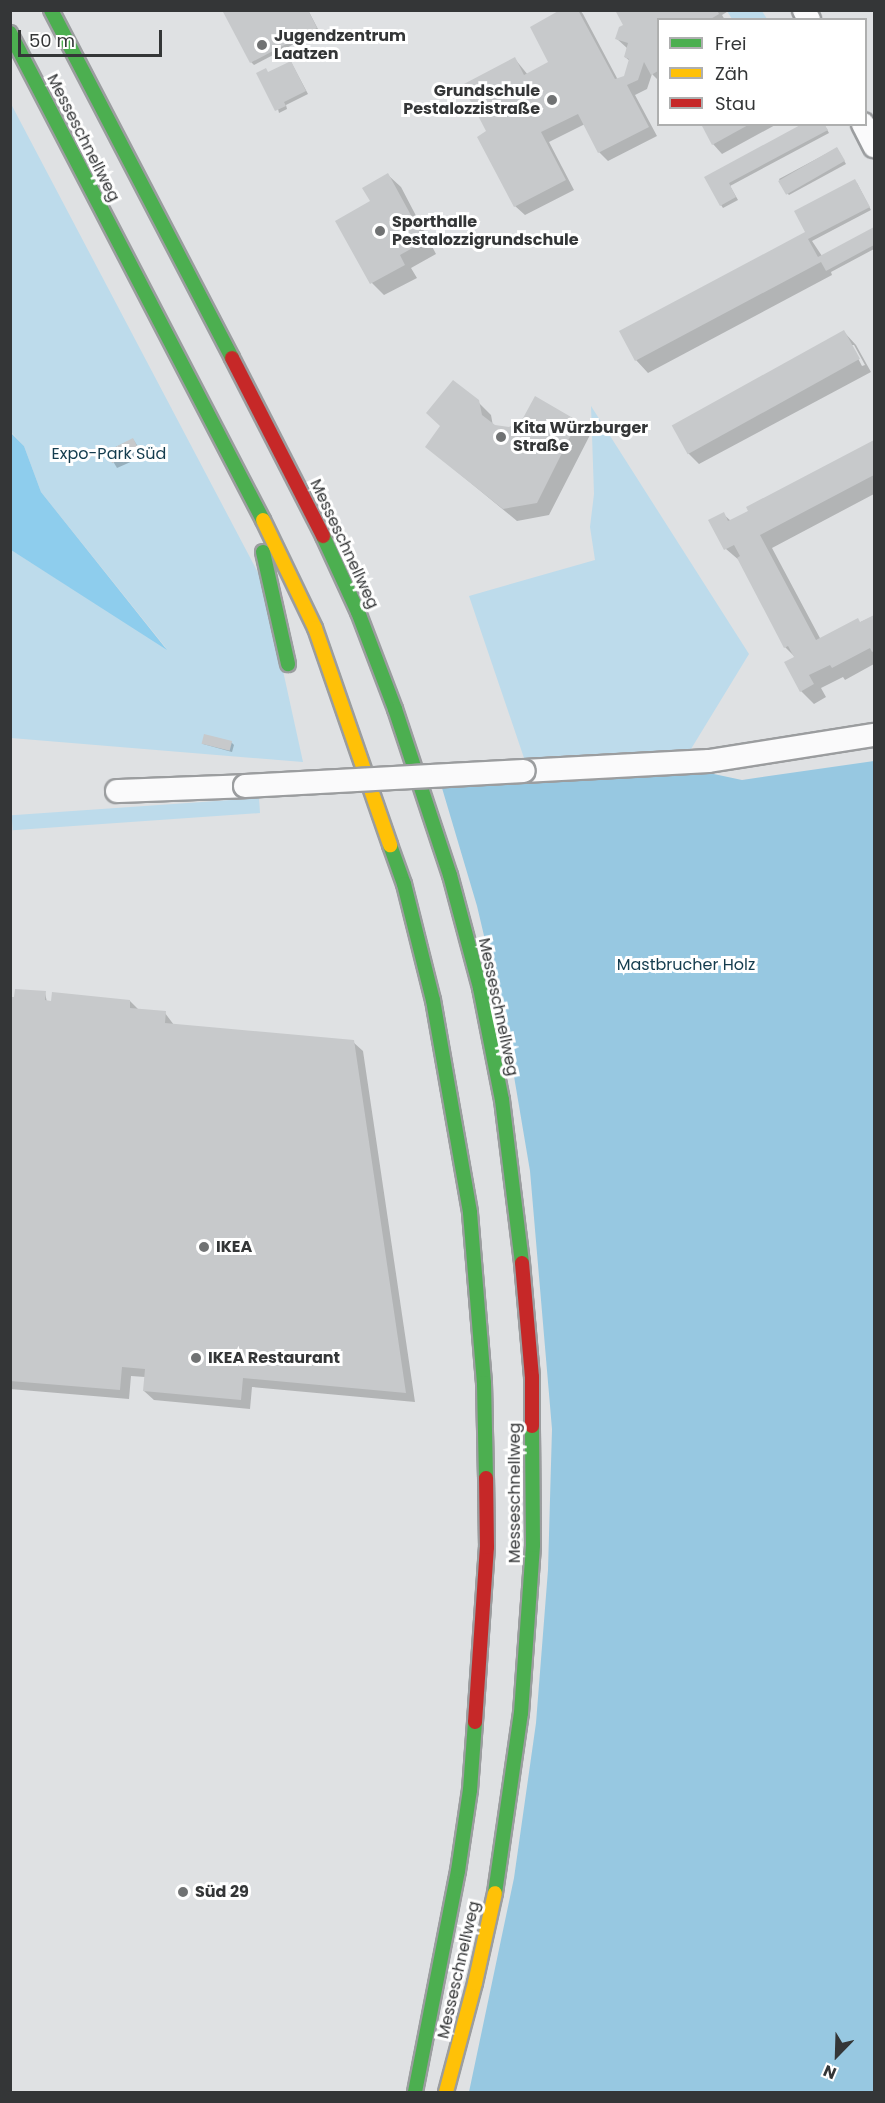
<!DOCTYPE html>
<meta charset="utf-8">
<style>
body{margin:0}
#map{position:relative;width:885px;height:2103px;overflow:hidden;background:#dfe1e3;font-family:Poppins,sans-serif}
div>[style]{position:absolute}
.green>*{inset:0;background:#bddbeb;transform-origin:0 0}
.forest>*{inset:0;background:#97c8e1}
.water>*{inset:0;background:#8ecded}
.shadow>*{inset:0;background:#0003}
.building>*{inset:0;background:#c7c9cb;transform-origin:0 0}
.roads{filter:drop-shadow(2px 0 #9b9d9f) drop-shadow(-2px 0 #9b9d9f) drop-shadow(0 2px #9b9d9f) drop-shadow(0 -2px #9b9d9f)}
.street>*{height:22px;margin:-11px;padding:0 11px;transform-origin:11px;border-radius:11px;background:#fafafb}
.fast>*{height:14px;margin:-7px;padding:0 7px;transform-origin:7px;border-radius:7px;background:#4caf50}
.slow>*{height:14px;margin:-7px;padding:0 7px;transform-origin:7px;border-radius:7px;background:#ffc107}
.jam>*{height:14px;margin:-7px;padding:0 7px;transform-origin:7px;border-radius:7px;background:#c62828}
.bridges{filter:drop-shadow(2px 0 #9b9d9f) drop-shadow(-2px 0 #9b9d9f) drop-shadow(0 2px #9b9d9f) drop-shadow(0 -2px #9b9d9f)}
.street-bridge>*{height:22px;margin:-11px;padding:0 11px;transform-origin:11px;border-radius:11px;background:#fafafb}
.dots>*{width:16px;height:16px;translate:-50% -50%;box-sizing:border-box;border:3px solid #fff;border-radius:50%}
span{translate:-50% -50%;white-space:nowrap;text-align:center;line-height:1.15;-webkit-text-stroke:6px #fff;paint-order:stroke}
.poi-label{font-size:16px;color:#343637;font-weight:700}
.left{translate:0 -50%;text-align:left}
.right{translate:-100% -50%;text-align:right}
.street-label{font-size:16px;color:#343637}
.park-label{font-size:16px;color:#143c4e}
.frame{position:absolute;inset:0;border:12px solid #343637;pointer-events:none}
.legend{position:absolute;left:657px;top:18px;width:210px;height:108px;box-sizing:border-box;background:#fff;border:2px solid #aeafaf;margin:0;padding:8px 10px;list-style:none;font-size:18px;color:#343637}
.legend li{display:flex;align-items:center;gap:12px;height:30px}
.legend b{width:30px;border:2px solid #aeafaf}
.north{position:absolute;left:807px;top:2025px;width:60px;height:60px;-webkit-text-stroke:4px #fff;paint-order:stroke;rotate:203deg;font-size:16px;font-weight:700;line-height:24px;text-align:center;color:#343637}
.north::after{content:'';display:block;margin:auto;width:21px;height:27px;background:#343637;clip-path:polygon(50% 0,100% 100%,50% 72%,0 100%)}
.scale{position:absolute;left:18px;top:30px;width:144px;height:27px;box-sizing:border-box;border:3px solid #343637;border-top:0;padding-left:8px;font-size:18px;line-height:21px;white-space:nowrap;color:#343637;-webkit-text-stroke:4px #fff;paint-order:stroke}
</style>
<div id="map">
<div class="green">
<div style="clip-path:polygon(727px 11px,762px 11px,767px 19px,732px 19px)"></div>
<div style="clip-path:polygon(10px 102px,264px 584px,303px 762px,11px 738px,11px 550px,166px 648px,41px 492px,24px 446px,11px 432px)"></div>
<div style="clip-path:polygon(591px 406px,749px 654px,691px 749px,524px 758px,469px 596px,595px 560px,590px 527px,594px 494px)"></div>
<div style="left:259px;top:798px;width:15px;height:248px;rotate:86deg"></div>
</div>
<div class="forest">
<div style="clip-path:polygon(874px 761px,874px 2092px,469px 2092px,514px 1878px,536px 1723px,548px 1570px,552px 1429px,530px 1171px,506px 1029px,477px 906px,442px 788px,709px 773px,742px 780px)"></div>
</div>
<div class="water">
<div style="clip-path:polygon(10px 432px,24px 446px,41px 492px,167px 650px,11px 550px)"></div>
</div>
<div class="shadow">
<div style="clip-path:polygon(308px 10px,319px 31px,254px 65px,251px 62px)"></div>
<div style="clip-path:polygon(564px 10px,580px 10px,583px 14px,618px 80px,625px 77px,630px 61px,625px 57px,627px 48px,617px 39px,625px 26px,616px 10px,730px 10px,722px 15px,725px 20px,658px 20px,658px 80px,652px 74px,647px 89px,635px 95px,657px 136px,608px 161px,599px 152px,585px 124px,549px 142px,574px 190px,525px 215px,515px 206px,488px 132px,515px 59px,528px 75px,550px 63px)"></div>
<div style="clip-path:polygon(291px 62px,308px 94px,286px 105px,287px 109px,279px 113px,269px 73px)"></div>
<div style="clip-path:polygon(702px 124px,777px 124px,722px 154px,713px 144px)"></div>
<div style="clip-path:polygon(824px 124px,829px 133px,730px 186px,738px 200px,723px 208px,721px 205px,706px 177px)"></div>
<div style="clip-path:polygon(837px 148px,846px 164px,789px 195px,786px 192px,779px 179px)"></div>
<div style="clip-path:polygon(388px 175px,401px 187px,436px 254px,411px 268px,417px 278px,384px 295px,372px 283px,372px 202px)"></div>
<div style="clip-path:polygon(857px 183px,871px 210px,812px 241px,822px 256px,874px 229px,874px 249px,831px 272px,832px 275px,648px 373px,636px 360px,805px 234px,810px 238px,796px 211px)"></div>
<div style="clip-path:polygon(evenodd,844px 332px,856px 345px,871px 372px,699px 464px,687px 452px,844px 332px,851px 345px,854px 345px,865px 365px,862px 366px,851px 345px)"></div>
<div style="clip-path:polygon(478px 402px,491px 415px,493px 426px,509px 429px,577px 422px,590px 435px,549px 515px,517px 521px,427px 447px,442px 426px)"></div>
<div style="clip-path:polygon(133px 439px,144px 456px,117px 468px,107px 451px)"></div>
<div style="clip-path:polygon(873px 442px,874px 494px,772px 548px,821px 640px,874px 616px,874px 664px,845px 680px,843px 677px,821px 688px,826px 697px,814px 704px,801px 691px,796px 658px,785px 647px,740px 561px,726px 549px,723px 514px,731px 521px)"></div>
<div style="clip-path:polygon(231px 742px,234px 745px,232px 752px,203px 744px)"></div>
<div style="clip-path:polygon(45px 993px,47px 1002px,130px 1001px,139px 1010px,165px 1013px,174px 1025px,353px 1042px,363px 1051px,415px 1402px,252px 1387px,250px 1409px,154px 1400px,144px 1391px,145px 1377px,131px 1376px,129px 1399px,10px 1389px,10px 999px)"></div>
</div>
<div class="building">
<div style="clip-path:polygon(222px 10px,308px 10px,317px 28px,250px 63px)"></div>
<div style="clip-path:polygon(560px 10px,578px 10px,615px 79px,624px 76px,629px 59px,624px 57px,628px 43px,615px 39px,619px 27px,623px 25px,615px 10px,717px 10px,719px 14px,709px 20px,658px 20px,658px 71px,651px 75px,644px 62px,638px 80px,627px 85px,649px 127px,598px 153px,578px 114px,541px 132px,566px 180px,514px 207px,477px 137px,486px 131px,462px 85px,515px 57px,524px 75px,548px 62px,530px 27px)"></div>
<div style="clip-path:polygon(291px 61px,306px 91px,284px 102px,286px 106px,275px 111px,256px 73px,266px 68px,268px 72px)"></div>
<div style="clip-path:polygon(701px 124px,750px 124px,712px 145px)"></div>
<div style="clip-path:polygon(802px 124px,824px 124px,828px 130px,729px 183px,736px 197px,720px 206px,704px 177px)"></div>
<div style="left:837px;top:147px;width:16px;height:68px;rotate:60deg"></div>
<div style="clip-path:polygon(388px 173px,425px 241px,400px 255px,405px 265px,370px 284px,335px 221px,370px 201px,362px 188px)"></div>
<div style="clip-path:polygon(855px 179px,870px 207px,808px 239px,818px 257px,874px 227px,874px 245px,826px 271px,821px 262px,635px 361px,619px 331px,805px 232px,794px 211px)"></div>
<div style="left:844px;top:330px;width:33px;height:197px;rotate:61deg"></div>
<div style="clip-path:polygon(453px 380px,479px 400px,482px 415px,495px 425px,509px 427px,522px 420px,535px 396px,578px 421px,537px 503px,503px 509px,425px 447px,440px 426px,426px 413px)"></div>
<div style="left:133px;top:438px;width:13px;height:30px;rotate:63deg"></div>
<div style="clip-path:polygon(874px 440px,874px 475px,760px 535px,816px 640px,858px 618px,860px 622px,874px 615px,874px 651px,872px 652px,870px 648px,832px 668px,830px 665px,809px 675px,814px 684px,800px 692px,784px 662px,794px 657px,788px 646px,784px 648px,737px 558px,740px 556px,734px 545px,724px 550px,708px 520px,724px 512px,728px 521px,748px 511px,746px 507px)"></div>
<div style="left:204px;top:734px;width:29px;height:10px;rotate:14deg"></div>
<div style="clip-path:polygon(15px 989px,46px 991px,45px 1000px,51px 1001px,52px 992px,130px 1000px,130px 1008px,166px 1011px,165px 1023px,354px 1040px,406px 1393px,243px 1378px,241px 1400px,143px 1391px,145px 1369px,122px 1367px,120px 1390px,10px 1381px,10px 997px,14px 997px)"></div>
</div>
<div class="roads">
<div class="street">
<div style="left:804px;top:10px;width:11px;rotate:63deg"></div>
<div style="left:863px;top:124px;width:25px;rotate:63deg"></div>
<div style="left:524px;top:771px;width:185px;rotate:-3.1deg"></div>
<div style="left:709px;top:761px;width:167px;rotate:-9deg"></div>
<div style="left:117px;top:791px;width:128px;rotate:-2.2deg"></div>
</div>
<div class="fast">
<div style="left:51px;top:10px;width:392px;rotate:62.5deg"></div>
<div style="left:10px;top:33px;width:549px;rotate:62.55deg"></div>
<div style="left:323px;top:536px;width:84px;rotate:65.3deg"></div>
<div style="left:358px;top:612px;width:104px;rotate:69.1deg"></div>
<div style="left:395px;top:709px;width:175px;rotate:71.7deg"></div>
<div style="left:450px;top:875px;width:117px;rotate:75.1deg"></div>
<div style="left:480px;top:988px;width:114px;rotate:78.9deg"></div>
<div style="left:502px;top:1100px;width:164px;rotate:83deg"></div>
<div style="left:263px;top:552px;width:115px;rotate:77.4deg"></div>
<div style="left:390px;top:845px;width:41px;rotate:70.3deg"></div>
<div style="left:404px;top:884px;width:120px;rotate:76deg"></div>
<div style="left:433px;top:1000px;width:216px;rotate:80.1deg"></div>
<div style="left:470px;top:1213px;width:171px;rotate:85.3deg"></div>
<div style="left:484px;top:1383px;width:95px;rotate:88.8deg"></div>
<div style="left:495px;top:1893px;width:182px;rotate:-81.8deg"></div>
<div style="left:521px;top:1713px;width:168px;rotate:-85.9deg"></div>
<div style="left:533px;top:1545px;width:119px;rotate:-90.5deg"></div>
<div style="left:415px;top:2092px;width:225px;rotate:-79deg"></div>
<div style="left:458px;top:1871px;width:82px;rotate:-81.6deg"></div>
<div style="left:470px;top:1790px;width:68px;rotate:-85.8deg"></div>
</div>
<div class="slow">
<div style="left:263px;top:520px;width:120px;rotate:64.3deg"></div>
<div style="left:315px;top:628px;width:230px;rotate:70.9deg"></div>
<div style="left:446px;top:2092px;width:113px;rotate:-75.1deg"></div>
<div style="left:475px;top:1983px;width:92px;rotate:-77.5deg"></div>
</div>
<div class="jam">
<div style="left:232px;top:358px;width:200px;rotate:62.9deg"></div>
<div style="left:522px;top:1263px;width:114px;rotate:85deg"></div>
<div style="left:532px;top:1377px;width:49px;rotate:90deg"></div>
<div style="left:475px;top:1722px;width:175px;rotate:-86.1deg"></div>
<div style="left:487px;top:1547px;width:69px;rotate:-90.8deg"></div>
</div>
</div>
<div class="bridges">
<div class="street-bridge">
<div style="left:245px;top:786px;width:279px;rotate:-3.1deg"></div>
</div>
</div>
<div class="dots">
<div style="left:262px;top:45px;background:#707273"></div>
<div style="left:552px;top:100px;background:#707273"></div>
<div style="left:380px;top:231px;background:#707273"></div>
<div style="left:501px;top:437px;background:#707273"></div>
<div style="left:204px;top:1247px;background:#707273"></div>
<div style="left:196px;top:1358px;background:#707273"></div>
<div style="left:183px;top:1892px;background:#707273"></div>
</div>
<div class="poi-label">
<span class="left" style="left:274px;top:45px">Jugendzentrum<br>Laatzen</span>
<span class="right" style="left:540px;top:100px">Grundschule<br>Pestalozzistraße</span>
<span class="left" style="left:392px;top:231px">Sporthalle<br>Pestalozzigrundschule</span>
<span class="left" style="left:513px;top:437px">Kita Würzburger<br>Straße</span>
<span class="left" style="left:216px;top:1247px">IKEA</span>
<span class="left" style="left:208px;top:1358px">IKEA Restaurant</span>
<span class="left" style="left:195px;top:1892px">Süd 29</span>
</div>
<div class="street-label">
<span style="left:83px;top:138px;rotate:63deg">Messeschnellweg</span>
<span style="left:344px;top:544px;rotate:65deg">Messeschnellweg</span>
<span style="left:498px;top:1007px;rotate:78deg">Messeschnellweg</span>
<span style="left:515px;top:1493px;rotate:-90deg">Messeschnellweg</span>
<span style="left:459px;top:1970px;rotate:-77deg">Messeschnellweg</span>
</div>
<div class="park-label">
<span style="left:109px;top:454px">Expo-Park Süd</span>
<span style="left:686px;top:965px">Mastbrucher Holz</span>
</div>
<div class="frame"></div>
<ul class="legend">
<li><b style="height:8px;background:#4caf50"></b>Frei</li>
<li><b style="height:8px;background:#ffc107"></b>Zäh</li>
<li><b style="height:8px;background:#c62828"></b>Stau</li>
</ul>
<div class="north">N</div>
<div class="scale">50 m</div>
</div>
